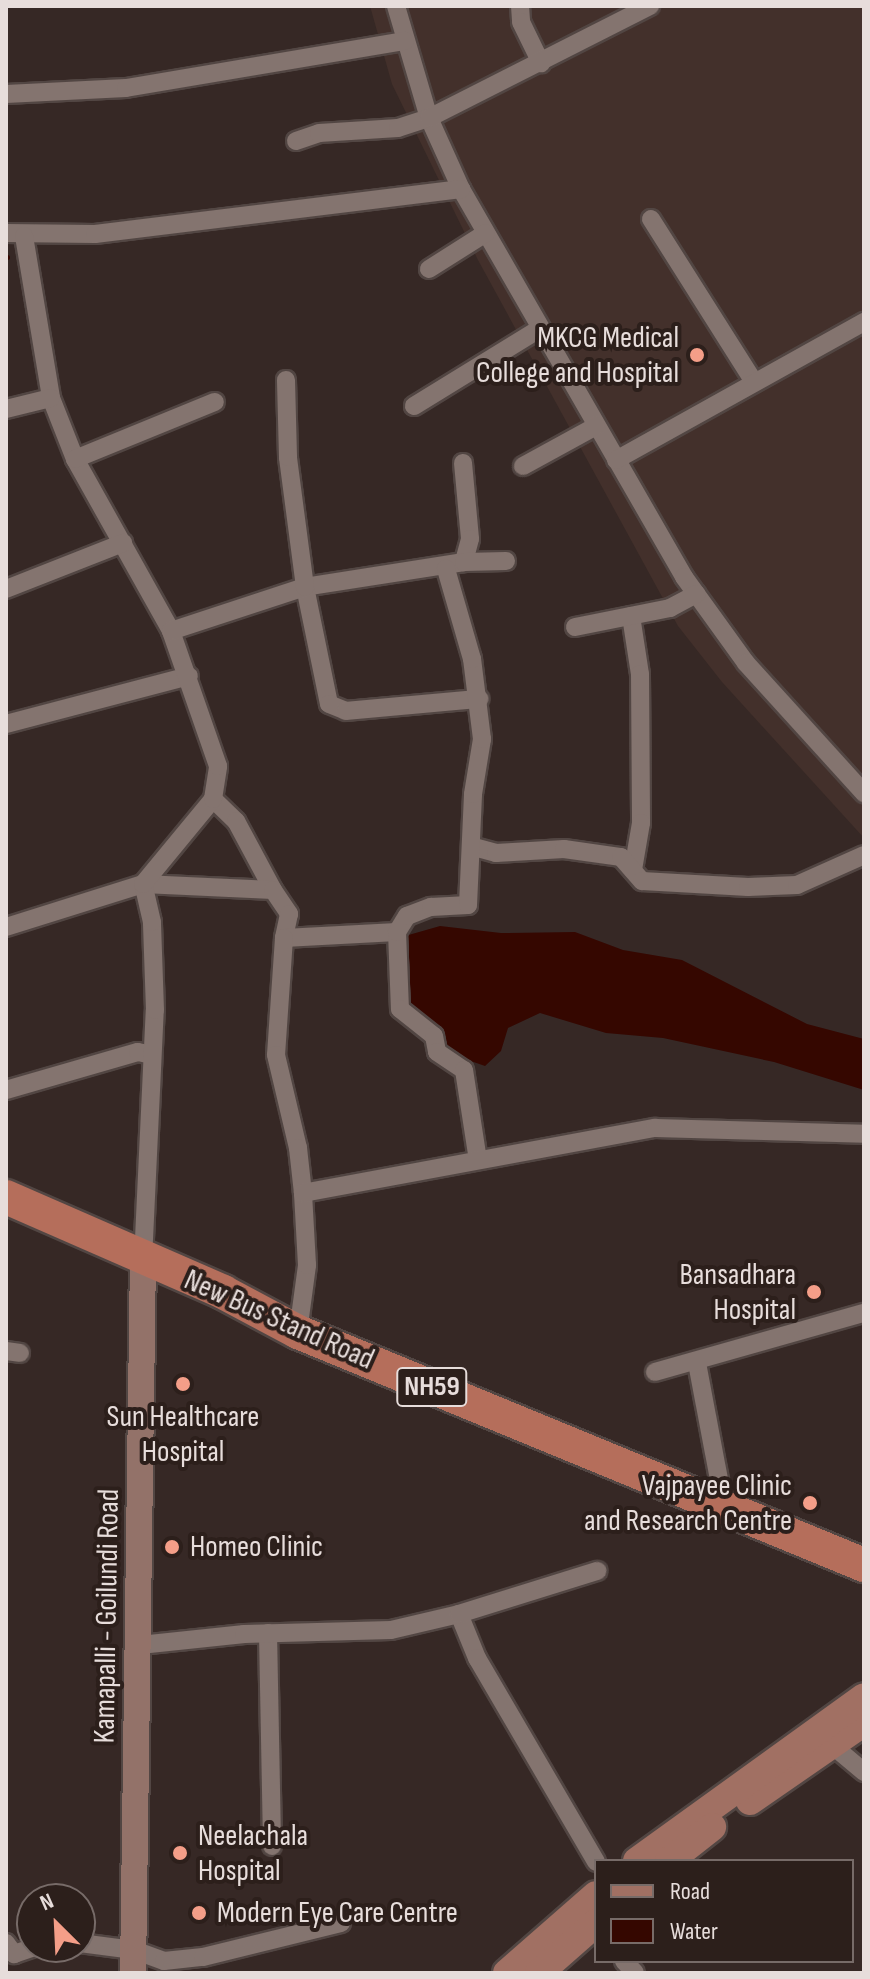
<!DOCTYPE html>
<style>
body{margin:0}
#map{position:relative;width:870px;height:1979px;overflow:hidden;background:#362825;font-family:"Sofia Sans Condensed",sans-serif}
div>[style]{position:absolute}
.built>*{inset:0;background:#43302b}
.water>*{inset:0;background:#350700}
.stream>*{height:5px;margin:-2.5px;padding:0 2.5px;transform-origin:2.5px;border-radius:2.5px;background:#350700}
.roads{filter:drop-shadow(2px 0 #524643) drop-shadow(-2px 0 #524643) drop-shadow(0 2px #524643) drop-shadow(0 -2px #524643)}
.street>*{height:18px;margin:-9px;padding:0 9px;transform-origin:9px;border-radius:9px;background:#84746f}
.secondary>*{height:26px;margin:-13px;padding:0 13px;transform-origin:13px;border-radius:13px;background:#937269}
.primary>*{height:28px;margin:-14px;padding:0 14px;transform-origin:14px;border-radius:14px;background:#a17063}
.highway>*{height:34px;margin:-17px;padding:0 17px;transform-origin:17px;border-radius:17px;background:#b56e5b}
.dots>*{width:22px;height:22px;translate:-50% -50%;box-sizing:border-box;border:4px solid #2c1f1b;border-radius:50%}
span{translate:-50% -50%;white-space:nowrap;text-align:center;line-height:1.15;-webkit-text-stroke:8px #2c1f1b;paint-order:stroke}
.shield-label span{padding:2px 6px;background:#2c1f1b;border:2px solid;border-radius:6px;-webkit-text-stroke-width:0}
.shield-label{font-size:28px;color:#e7dddb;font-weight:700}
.poi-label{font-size:30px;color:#e7dddb}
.right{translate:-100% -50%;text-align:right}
.left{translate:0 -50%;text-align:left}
.street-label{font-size:30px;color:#e7dddb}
.frame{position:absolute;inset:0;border:8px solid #e7dddb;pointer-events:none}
.legend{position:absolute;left:594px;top:1859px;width:260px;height:104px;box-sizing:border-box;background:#2c1f1b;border:2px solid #776b68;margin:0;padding:10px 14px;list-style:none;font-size:24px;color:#e7dddb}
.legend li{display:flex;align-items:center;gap:16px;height:40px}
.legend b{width:40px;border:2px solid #776b68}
.north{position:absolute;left:16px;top:1883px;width:80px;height:80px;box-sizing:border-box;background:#2c1f1b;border:2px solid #776b68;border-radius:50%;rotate:336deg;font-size:22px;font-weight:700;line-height:32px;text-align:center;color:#e7dddb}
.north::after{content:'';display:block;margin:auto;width:28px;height:36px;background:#f49e88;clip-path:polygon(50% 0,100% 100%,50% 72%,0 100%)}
</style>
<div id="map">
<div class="built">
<div style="clip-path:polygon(370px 6px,864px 6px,864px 838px,722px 682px,678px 626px,478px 260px,392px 84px)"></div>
</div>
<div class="water">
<div style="clip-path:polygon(440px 926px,501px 933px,575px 932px,623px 950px,682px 960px,807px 1024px,864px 1039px,864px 1090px,774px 1062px,663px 1038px,606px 1033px,540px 1013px,508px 1028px,501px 1051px,485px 1066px,445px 1052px,409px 1012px,405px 936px)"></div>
</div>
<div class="stream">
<div style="left:6px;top:257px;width:1px"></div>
</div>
<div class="roads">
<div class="street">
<div style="left:396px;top:6px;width:117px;rotate:73.6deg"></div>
<div style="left:429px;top:118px;width:78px;rotate:65.7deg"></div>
<div style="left:461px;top:189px;width:448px;rotate:60.1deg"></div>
<div style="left:684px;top:577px;width:106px;rotate:54.2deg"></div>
<div style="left:746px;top:663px;width:176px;rotate:47.8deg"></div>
<div style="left:520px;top:6px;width:16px;rotate:86deg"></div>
<div style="left:521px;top:22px;width:46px;rotate:64deg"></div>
<div style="left:6px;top:94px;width:120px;rotate:-2.9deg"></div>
<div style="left:126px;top:88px;width:283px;rotate:-9.6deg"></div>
<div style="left:296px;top:141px;width:24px;rotate:-19deg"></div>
<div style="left:319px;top:133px;width:79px;rotate:-3.6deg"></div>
<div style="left:398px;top:128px;width:33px;rotate:-18deg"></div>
<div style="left:429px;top:118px;width:248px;rotate:-26.9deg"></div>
<div style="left:651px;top:219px;width:193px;rotate:57.7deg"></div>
<div style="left:6px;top:233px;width:89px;rotate:0.6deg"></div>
<div style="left:95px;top:234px;width:369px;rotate:-7deg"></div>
<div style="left:24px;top:236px;width:164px;rotate:80.5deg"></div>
<div style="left:51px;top:398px;width:66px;rotate:68.5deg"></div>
<div style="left:75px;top:459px;width:197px;rotate:60.8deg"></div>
<div style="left:429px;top:269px;width:67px;rotate:-32.3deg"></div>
<div style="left:414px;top:406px;width:147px;rotate:-31.6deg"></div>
<div style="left:6px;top:409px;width:46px;rotate:-13.7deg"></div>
<div style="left:75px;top:459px;width:151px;rotate:-22.2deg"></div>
<div style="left:616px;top:460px;width:284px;rotate:-29.1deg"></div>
<div style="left:463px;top:463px;width:76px;rotate:84.7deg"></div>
<div style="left:470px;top:539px;width:24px;rotate:105deg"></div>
<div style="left:464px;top:562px;width:161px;rotate:171.1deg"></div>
<div style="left:305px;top:587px;width:119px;rotate:78.4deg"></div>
<div style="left:329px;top:704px;width:18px;rotate:22deg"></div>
<div style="left:346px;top:711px;width:134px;rotate:-5.2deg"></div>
<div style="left:523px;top:466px;width:83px;rotate:-28.7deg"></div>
<div style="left:464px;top:562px;width:42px;rotate:-1.4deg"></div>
<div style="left:6px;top:589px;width:126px;rotate:-21.5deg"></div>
<div style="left:631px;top:616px;width:59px;rotate:81.2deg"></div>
<div style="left:640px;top:674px;width:149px;rotate:89.6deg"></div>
<div style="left:641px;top:823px;width:48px;rotate:99.7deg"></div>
<div style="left:575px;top:627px;width:97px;rotate:-11.3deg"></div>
<div style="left:670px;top:608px;width:30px;rotate:-28deg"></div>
<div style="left:6px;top:724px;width:189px;rotate:-14.7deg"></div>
<div style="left:213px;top:799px;width:32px;rotate:44deg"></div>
<div style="left:236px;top:821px;width:78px;rotate:61.8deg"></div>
<div style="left:474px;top:847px;width:23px;rotate:15deg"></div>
<div style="left:496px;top:853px;width:68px;rotate:-3.4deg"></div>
<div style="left:564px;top:849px;width:58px;rotate:8deg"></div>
<div style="left:621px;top:857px;width:32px;rotate:49deg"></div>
<div style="left:642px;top:881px;width:106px;rotate:3.2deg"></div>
<div style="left:748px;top:887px;width:49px;rotate:-2.3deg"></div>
<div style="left:797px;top:885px;width:73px;rotate:-24.1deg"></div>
<div style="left:6px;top:927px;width:144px;rotate:-17.4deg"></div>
<div style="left:143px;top:884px;width:130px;rotate:2.6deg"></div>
<div style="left:273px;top:890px;width:29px;rotate:56deg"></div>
<div style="left:289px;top:914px;width:25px;rotate:102deg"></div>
<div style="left:284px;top:938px;width:113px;rotate:-3deg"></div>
<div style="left:397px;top:932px;width:77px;rotate:87.8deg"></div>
<div style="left:400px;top:1009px;width:43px;rotate:38.5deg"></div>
<div style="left:434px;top:1036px;width:16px;rotate:79deg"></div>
<div style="left:437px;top:1052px;width:32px;rotate:34deg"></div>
<div style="left:464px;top:1070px;width:91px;rotate:81.2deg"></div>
<div style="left:397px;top:932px;width:19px;rotate:-58deg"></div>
<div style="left:407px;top:916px;width:26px;rotate:-21deg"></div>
<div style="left:431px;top:907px;width:37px;rotate:-3deg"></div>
<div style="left:468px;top:905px;width:111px;rotate:-87.4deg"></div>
<div style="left:473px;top:794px;width:56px;rotate:-80.7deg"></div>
<div style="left:482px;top:739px;width:81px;rotate:-97.1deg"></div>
<div style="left:472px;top:659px;width:94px;rotate:-106.1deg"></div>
<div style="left:284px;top:938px;width:117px;rotate:93.9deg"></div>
<div style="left:276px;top:1055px;width:96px;rotate:76.7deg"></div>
<div style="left:298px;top:1148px;width:45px;rotate:83.7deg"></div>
<div style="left:6px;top:1090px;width:137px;rotate:-16.1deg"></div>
<div style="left:138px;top:1052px;width:14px;rotate:12deg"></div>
<div style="left:143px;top:1260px;width:250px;rotate:-87.3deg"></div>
<div style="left:155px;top:1010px;width:88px;rotate:-92deg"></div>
<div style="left:152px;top:922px;width:39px;rotate:-103deg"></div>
<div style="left:143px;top:884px;width:110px;rotate:-50.5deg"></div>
<div style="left:213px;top:799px;width:33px;rotate:-81deg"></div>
<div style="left:218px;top:766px;width:143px;rotate:-109.2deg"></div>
<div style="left:171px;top:631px;width:141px;rotate:-18.2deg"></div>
<div style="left:305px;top:587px;width:131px;rotate:-97.5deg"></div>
<div style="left:288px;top:457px;width:77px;rotate:-91.5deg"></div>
<div style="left:298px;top:1332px;width:68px;rotate:-82.3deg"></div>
<div style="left:307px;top:1265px;width:72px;rotate:-93.2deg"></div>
<div style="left:303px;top:1193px;width:358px;rotate:-10.5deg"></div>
<div style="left:655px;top:1128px;width:209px;rotate:1.6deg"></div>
<div style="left:6px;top:1351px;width:14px;rotate:8deg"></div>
<div style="left:697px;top:1363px;width:146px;rotate:79.3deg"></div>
<div style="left:655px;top:1372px;width:217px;rotate:-15.8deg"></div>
<div style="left:459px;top:1614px;width:48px;rotate:67.8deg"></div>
<div style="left:477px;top:1658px;width:236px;rotate:59.7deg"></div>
<div style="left:268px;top:1633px;width:213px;rotate:88.9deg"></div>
<div style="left:140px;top:1645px;width:105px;rotate:-6deg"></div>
<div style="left:244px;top:1634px;width:147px;rotate:-1.6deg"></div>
<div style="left:391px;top:1630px;width:70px;rotate:-13.2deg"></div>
<div style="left:459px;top:1614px;width:145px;rotate:-17.3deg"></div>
<div style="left:826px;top:1740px;width:50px;rotate:40.1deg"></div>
<div style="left:6px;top:1943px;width:14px;rotate:54deg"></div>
<div style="left:14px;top:1954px;width:21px;rotate:-19deg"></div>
<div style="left:80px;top:1943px;width:54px;rotate:7.4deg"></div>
<div style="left:134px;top:1950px;width:32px;rotate:20deg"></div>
<div style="left:164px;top:1961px;width:39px;rotate:-6deg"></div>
<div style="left:203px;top:1957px;width:142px;rotate:-13.8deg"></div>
<div style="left:624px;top:1961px;width:16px;rotate:47deg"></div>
</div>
<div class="secondary">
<div style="left:133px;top:1973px;width:713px;rotate:-89.2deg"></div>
</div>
<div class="primary">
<div style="left:750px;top:1801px;width:139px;rotate:-34.7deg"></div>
<div style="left:637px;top:1861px;width:280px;rotate:-35.8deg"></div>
<div style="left:669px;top:1861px;width:55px;rotate:-38.3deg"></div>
<div style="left:507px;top:1973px;width:118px;rotate:-41.2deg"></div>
<div style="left:539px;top:1973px;width:76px;rotate:-41.3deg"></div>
</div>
<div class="highway">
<div style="left:6px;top:1197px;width:237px;rotate:23.6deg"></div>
<div style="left:223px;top:1292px;width:85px;rotate:28.1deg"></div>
<div style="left:298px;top:1332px;width:612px;rotate:22.38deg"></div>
</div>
</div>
<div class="dots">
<div style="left:697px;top:355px;background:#f49e88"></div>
<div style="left:814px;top:1292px;background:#f49e88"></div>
<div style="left:183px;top:1384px;background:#f49e88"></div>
<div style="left:810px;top:1503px;background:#f49e88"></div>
<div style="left:172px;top:1547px;background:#f49e88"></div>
<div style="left:180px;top:1853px;background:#f49e88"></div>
<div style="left:199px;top:1913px;background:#f49e88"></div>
</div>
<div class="shield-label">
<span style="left:432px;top:1387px">NH59</span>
</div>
<div class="poi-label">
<span class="right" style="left:679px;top:355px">MKCG Medical<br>College and Hospital</span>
<span class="right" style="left:796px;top:1292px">Bansadhara<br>Hospital</span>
<span style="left:183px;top:1434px">Sun Healthcare<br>Hospital</span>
<span class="right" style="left:792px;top:1503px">Vajpayee Clinic<br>and Research Centre</span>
<span class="left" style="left:190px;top:1547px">Homeo Clinic</span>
<span class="left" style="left:198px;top:1853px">Neelachala<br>Hospital</span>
<span class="left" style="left:217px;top:1913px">Modern Eye Care Centre</span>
</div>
<div class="street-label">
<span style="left:279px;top:1320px;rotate:24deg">New Bus Stand Road</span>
<span style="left:107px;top:1616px;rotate:-89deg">Kamapalli - Goilundi Road</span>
</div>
<div class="frame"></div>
<ul class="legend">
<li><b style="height:10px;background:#a17063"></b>Road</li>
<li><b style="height:22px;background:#350700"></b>Water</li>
</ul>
<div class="north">N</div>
</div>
